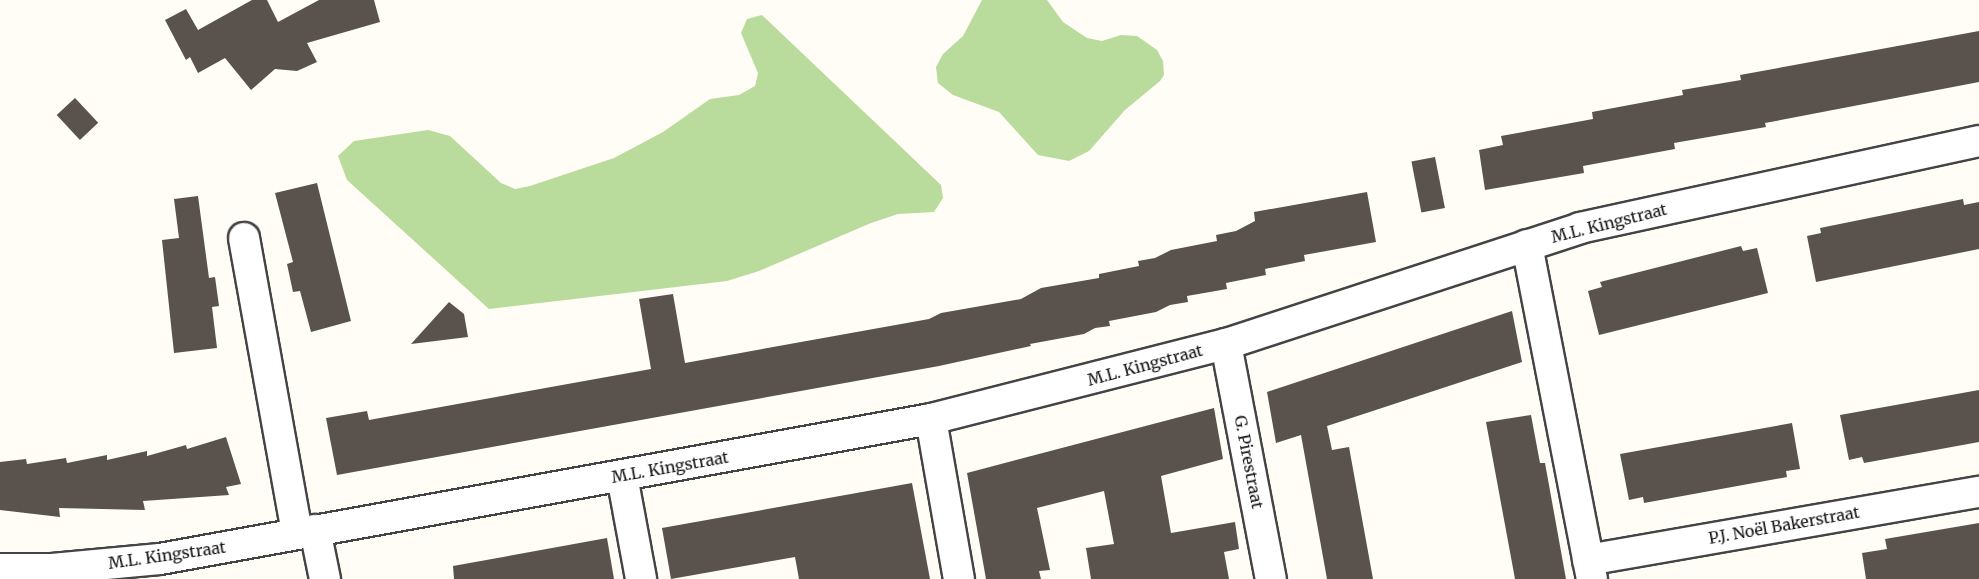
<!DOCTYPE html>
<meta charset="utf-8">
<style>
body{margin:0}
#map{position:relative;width:1979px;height:579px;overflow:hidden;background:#fffdf5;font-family:Merriweather,serif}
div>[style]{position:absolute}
.forest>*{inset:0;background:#b9dc9c}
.building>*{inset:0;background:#5a524d;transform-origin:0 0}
.roads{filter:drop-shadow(2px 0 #444) drop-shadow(-2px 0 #444) drop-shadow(0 2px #444) drop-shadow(0 -2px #444)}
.minor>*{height:30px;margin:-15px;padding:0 15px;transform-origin:15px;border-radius:15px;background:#fff}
span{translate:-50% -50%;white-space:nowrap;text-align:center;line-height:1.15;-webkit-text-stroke:6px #fff;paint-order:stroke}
.street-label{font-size:16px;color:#111}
</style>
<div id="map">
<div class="forest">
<div style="clip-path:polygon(982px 0,1047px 0,1063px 22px,1087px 38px,1102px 41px,1121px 35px,1137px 36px,1157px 50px,1163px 61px,1164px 75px,1160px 81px,1125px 110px,1089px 151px,1069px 161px,1038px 155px,999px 112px,953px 95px,938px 83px,936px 67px,943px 54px,963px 36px)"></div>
<div style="clip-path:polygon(762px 15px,941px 185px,943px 198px,934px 212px,898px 214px,871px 223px,759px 271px,727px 281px,489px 309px,347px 180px,338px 156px,354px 141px,428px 130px,450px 136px,501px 183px,515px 189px,530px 186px,614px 158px,663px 132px,710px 99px,739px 95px,755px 86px,758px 73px,741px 33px,747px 19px)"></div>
</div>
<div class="building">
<div style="clip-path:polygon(252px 0,267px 0,278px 22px,319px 0,374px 0,380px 22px,307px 43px,317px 62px,297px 71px,275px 69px,251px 90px,225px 58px,198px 73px,190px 57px,186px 60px,165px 20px,186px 9px,198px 30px)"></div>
<div style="clip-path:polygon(1979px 31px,1979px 82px,1765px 123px,1766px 127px,1674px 143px,1675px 149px,1583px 166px,1584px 173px,1485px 190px,1479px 150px,1503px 145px,1501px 136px,1593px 119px,1592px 112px,1683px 95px,1682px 90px,1741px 80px,1740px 75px)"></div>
<div style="left:75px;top:98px;width:34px;height:25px;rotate:47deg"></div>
<div style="left:1435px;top:157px;width:52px;height:24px;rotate:79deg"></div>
<div style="clip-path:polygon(317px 183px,351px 321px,311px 332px,300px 291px,293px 292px,287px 264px,293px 262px,275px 193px)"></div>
<div style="clip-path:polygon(1367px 192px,1376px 242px,1304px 255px,1305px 261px,1265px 269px,1266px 275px,1226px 283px,1227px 289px,1187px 296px,1188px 302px,1170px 305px,1156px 312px,1109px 321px,1110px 326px,1095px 328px,1084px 334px,1030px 344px,1031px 346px,939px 366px,337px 475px,326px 418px,367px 411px,369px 420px,651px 369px,639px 299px,673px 294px,685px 363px,929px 319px,941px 313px,1021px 299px,1041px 288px,1099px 278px,1099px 274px,1139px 266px,1138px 261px,1155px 258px,1171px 250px,1217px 241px,1216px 235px,1236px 231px,1255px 221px,1254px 212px)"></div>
<div style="clip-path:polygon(198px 196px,209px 278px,215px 277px,219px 306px,212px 307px,217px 348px,174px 353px,162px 240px,179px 238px,174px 199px)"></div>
<div style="clip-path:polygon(1963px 199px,1964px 205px,1979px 202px,1979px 249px,1816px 282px,1807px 236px,1821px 233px,1820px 228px)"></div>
<div style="clip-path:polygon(1741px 246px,1743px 251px,1757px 248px,1768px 293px,1599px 335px,1588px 291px,1602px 287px,1600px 282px)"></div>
<div style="clip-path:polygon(449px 302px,464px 314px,468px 337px,411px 344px)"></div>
<div style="clip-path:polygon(1512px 311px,1522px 362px,1327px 426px,1332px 450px,1349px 447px,1373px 579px,1327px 579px,1301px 435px,1276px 443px,1267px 392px)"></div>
<div style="clip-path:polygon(1979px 390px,1979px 442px,1864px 463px,1862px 457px,1849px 460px,1840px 415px)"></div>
<div style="clip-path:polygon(1214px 408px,1223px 459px,1161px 476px,1171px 533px,1235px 522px,1239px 549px,1224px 552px,1229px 579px,1091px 579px,1086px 548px,1114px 544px,1104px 491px,1037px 508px,1050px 570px,1039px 571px,1041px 579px,986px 579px,967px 473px)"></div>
<div style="clip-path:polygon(1531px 415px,1540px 463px,1545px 463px,1566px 579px,1515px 579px,1486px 422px)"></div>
<div style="clip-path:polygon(1792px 423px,1800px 469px,1786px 471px,1787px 477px,1644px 503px,1643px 497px,1629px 500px,1620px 454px)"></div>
<div style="clip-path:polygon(226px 437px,241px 484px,226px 487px,229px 495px,143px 501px,145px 510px,59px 508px,60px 517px,0 510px,0 462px,26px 459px,27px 464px,66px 458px,67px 463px,107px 455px,107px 460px,147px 451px,147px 456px,186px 445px,187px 449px)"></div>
<div style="clip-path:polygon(912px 483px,930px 579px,799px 579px,795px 557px,671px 579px,662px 528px)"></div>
<div style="clip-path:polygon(1979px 523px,1979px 579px,1866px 579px,1862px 553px,1887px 549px,1885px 539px)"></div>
<div style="clip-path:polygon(607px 538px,614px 579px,454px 579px,453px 566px)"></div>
</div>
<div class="roads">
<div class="minor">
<div style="left:244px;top:238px;width:300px;rotate:79.8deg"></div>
<div style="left:1527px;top:245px;width:340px;rotate:79deg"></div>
<div style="left:1226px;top:344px;width:239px;rotate:79.2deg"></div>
<div style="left:931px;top:419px;width:162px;rotate:80.1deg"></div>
<div style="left:622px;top:476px;width:105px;rotate:79.5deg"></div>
<div style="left:315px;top:530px;width:50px;rotate:78.5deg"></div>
<div style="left:1588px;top:560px;width:397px;rotate:-9.9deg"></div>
<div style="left:0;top:569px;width:52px"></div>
<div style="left:52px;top:569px;width:108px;rotate:-5.3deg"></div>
<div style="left:160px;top:559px;width:784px;rotate:-10.29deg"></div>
<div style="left:931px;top:419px;width:304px;rotate:-14.3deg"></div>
<div style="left:1226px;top:344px;width:373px;rotate:-18.1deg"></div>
<div style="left:1580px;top:228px;width:408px;rotate:-12.3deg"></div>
</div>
</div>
<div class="street-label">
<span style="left:1609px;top:223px;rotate:-14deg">M.L. Kingstraat</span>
<span style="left:1145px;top:365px;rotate:-15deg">M.L. Kingstraat</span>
<span style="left:1249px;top:462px;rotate:79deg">G. Pirestraat</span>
<span style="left:670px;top:467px;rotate:-10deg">M.L. Kingstraat</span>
<span style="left:1784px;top:525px;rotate:-10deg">P.J. Noël Bakerstraat</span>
<span style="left:167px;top:555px;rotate:-8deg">M.L. Kingstraat</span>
</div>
</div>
